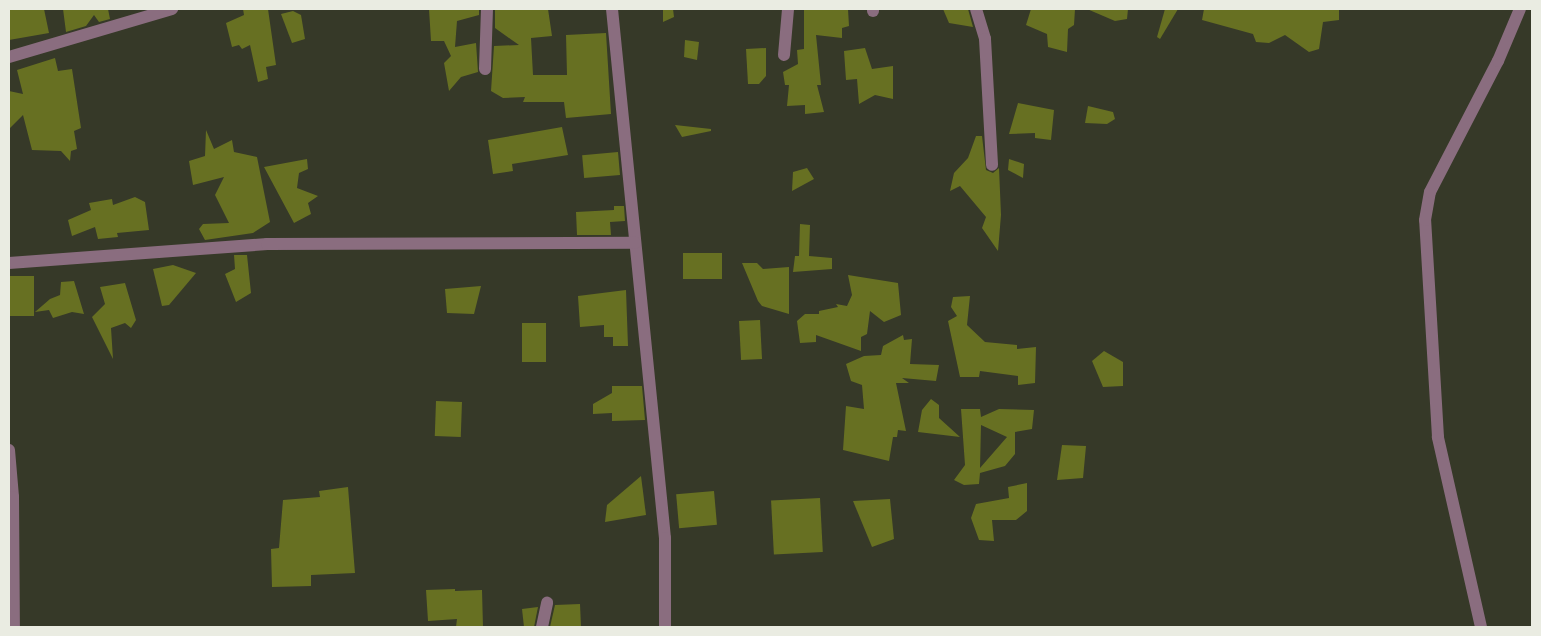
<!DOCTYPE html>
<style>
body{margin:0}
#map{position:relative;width:1541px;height:636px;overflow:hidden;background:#363928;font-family:"DejaVu Sans",sans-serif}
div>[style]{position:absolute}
.building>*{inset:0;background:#677022;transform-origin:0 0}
.minor>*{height:12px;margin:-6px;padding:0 6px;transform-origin:6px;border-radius:6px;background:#8a6d7f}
span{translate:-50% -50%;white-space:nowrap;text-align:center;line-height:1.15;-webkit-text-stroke:4px #2c2f1f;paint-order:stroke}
.frame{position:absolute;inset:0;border:10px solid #eaece2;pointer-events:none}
</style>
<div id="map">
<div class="building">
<div style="clip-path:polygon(9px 9px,44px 9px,49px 33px,9px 40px)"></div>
<div style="clip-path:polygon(63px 9px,108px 9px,110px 19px,99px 22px,94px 15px,86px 26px,66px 32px)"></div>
<div style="clip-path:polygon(243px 9px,268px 9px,276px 65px,266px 67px,268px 79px,258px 82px,250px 45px,242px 49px,239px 45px,232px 47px,226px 23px,244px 15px)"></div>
<div style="clip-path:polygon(429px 9px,479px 9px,479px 15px,457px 21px,455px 47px,476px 43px,478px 72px,461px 77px,449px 91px,444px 63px,451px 56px,444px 41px,431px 41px)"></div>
<div style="clip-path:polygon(495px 9px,548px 9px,552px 36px,531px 38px,533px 75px,567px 75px,566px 35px,606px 33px,611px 114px,566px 118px,564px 102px,523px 102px,525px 97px,503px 98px,491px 91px,494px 46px,519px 45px,495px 28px)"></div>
<div style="clip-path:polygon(663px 9px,673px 9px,674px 17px,663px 22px)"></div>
<div style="clip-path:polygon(804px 9px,848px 9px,849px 26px,842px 28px,842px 38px,816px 35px,821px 85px,817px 85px,824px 112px,805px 114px,805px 105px,787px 106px,789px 85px,785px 85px,783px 72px,798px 64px,797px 50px,804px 49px)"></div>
<div style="clip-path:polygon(943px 9px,968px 9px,973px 27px,949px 23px)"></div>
<div style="clip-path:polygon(1031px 9px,1075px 9px,1074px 25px,1068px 29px,1067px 52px,1048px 47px,1047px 34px,1026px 25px)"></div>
<div style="clip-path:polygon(1087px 9px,1128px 9px,1127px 19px,1115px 21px)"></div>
<div style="clip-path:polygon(1165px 9px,1178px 9px,1160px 39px,1157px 37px)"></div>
<div style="clip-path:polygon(1204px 9px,1339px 9px,1339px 20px,1323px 22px,1319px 49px,1309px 52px,1285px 35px,1269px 43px,1256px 42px,1253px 34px,1202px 20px)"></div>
<div style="clip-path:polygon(293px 11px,301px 15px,305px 39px,292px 43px,281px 14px)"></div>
<div style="clip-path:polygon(685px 40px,699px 42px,697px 60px,684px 57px)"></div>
<div style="clip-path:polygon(766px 48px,766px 76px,759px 84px,748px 84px,746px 49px)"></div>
<div style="clip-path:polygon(865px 48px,872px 69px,893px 66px,893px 99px,875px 95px,859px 104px,857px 79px,846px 80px,844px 51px)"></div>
<div style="clip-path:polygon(55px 58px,58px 71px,72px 69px,81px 128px,74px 131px,77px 149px,71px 151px,70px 161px,61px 151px,32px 150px,23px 115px,9px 129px,9px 91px,23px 94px,17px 70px)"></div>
<div style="clip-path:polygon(1018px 103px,1054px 110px,1051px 140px,1035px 138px,1035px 133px,1009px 134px)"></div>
<div style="clip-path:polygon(1088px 106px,1113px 112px,1115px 119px,1107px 124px,1085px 123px)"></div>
<div style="clip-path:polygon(675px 125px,711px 129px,711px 131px,682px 137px)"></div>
<div style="clip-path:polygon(562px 127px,568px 155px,512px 164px,513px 171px,493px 174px,488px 140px)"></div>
<div style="clip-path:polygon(206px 130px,214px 149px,232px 140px,234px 152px,257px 157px,270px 222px,253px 233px,205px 240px,199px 229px,203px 224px,229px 223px,215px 195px,224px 177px,193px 185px,189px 161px,205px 156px)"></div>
<div style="clip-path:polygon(976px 136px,982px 136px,986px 170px,993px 173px,999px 168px,1001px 215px,998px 251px,982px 228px,986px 217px,960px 186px,950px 191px,954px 173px,968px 158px)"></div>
<div style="left:618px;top:152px;width:23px;height:36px;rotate:85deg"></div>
<div style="clip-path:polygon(307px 159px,308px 169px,299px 173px,297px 188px,318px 196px,308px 203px,311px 214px,294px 223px,264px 167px)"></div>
<div style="clip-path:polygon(1009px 159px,1024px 164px,1023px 178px,1008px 170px)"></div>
<div style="clip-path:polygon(807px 168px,814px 179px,792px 191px,793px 172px)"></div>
<div style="clip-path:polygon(135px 197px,145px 202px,149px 230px,117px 233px,118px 237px,98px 239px,95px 227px,72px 236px,68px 220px,91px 210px,89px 203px,112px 199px,113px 205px)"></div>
<div style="clip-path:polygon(614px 206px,624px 206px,625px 221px,610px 222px,611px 235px,577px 235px,576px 212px,614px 210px)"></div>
<div style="clip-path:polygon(800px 224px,810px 225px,809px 256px,832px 258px,832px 269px,793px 272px,795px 256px,799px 256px)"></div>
<div style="left:683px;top:253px;width:39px;height:26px"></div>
<div style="clip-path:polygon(234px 255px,247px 255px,251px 293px,236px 302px,225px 274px,235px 269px)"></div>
<div style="clip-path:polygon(742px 263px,757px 263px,763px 269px,789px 267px,789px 314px,762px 306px,758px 301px)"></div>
<div style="clip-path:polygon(173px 265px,196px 273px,169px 305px,162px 306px,153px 269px)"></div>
<div style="clip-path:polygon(848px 275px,898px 283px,901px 315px,884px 322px,870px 311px,867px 334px,861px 337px,861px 351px,816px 335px,816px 342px,800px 343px,797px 321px,805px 314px,819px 314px,819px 311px,838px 307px,836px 304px,847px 306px,852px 295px)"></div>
<div style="left:9px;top:276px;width:25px;height:40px"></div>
<div style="clip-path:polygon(74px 281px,84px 314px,72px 312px,53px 318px,49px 310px,35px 312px,50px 299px,60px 295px,61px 282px)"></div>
<div style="clip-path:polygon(125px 283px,136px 320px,131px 328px,125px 323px,111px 328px,113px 359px,92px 317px,105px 304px,100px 287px)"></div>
<div style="clip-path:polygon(481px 286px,474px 314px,447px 313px,445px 289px)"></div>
<div style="clip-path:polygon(626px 290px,628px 346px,613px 346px,613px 337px,604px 337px,604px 325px,580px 327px,578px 296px)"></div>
<div style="clip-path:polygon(970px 296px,967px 325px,985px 342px,1017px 345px,1017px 349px,1036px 347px,1035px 383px,1018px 385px,1018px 376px,980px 371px,979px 377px,960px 377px,948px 321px,957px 316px,951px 307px,953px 297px)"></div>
<div style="left:760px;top:320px;width:39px;height:21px;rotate:87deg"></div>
<div style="left:522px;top:323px;width:24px;height:39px"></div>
<div style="clip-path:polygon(903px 335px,904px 340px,912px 339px,910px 364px,939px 365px,936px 381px,902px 378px,909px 383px,896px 383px,906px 431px,898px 430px,897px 437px,893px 437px,889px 461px,843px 450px,846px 406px,864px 409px,862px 385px,851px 381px,846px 364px,864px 356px,881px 355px,883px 346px)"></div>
<div style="clip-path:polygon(1104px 351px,1123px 362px,1123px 386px,1103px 387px,1092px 361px)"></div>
<div style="clip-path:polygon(612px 386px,642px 386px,645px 420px,612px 421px,612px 413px,593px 414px,593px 404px,612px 393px)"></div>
<div style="clip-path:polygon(931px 399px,939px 405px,939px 418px,960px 437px,918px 432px,922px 410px)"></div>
<div style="left:436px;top:401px;width:26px;height:35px;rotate:2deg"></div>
<div style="clip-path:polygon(evenodd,961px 409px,980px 409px,981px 417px,999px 409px,1034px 410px,1032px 429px,1015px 432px,1015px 454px,1005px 466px,980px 473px,979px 484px,964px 485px,954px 480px,965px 465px,961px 409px,981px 425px,1007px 437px,980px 468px,981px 425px)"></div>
<div style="clip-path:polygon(1062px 445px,1086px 446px,1083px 478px,1057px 480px)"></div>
<div style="clip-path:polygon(641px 476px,646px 515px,605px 522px,607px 505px)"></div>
<div style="clip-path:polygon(1027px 483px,1027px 511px,1016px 520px,992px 520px,994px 541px,979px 540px,971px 518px,976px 504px,1009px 498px,1008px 487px)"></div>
<div style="clip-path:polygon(348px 487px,355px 573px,311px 575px,311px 586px,272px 587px,271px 549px,279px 548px,283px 500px,320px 497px,319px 491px)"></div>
<div style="left:714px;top:491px;width:34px;height:38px;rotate:85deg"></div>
<div style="left:820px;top:498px;width:54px;height:49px;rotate:87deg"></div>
<div style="clip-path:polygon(890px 499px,894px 539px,872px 547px,853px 501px)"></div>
<div style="clip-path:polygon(455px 589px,455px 591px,482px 590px,483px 627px,456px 627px,457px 619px,428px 621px,426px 590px)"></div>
<div style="clip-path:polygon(580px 604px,581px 627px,550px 627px,555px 605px)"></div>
<div style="clip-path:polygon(538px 607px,534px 627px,524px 627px,522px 609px)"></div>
</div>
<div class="minor">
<div style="left:612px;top:9px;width:532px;rotate:84.28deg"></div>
<div style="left:665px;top:538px;width:89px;rotate:90deg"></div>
<div style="left:976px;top:9px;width:31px;rotate:73deg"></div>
<div style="left:985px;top:39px;width:126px;rotate:86.8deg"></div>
<div style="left:873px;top:11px;width:2px;rotate:-90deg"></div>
<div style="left:784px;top:55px;width:46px;rotate:-85deg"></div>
<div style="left:9px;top:57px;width:170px;rotate:-16.4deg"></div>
<div style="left:485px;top:69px;width:60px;rotate:-88.1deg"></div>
<div style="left:9px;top:263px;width:259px;rotate:-4.2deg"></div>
<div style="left:267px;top:244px;width:368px;rotate:-0.2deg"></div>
<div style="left:9px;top:450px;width:47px;rotate:85.1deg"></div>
<div style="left:13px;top:497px;width:130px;rotate:89.6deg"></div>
<div style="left:542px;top:627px;width:25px;rotate:-78deg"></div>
<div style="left:1481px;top:627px;width:195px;rotate:-102.8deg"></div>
<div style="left:1438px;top:437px;width:217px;rotate:-93.4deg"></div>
<div style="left:1425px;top:220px;width:28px;rotate:-80deg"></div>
<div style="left:1430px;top:192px;width:148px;rotate:-62.6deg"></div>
<div style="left:1498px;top:61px;width:56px;rotate:-67.1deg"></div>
</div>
<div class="frame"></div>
</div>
